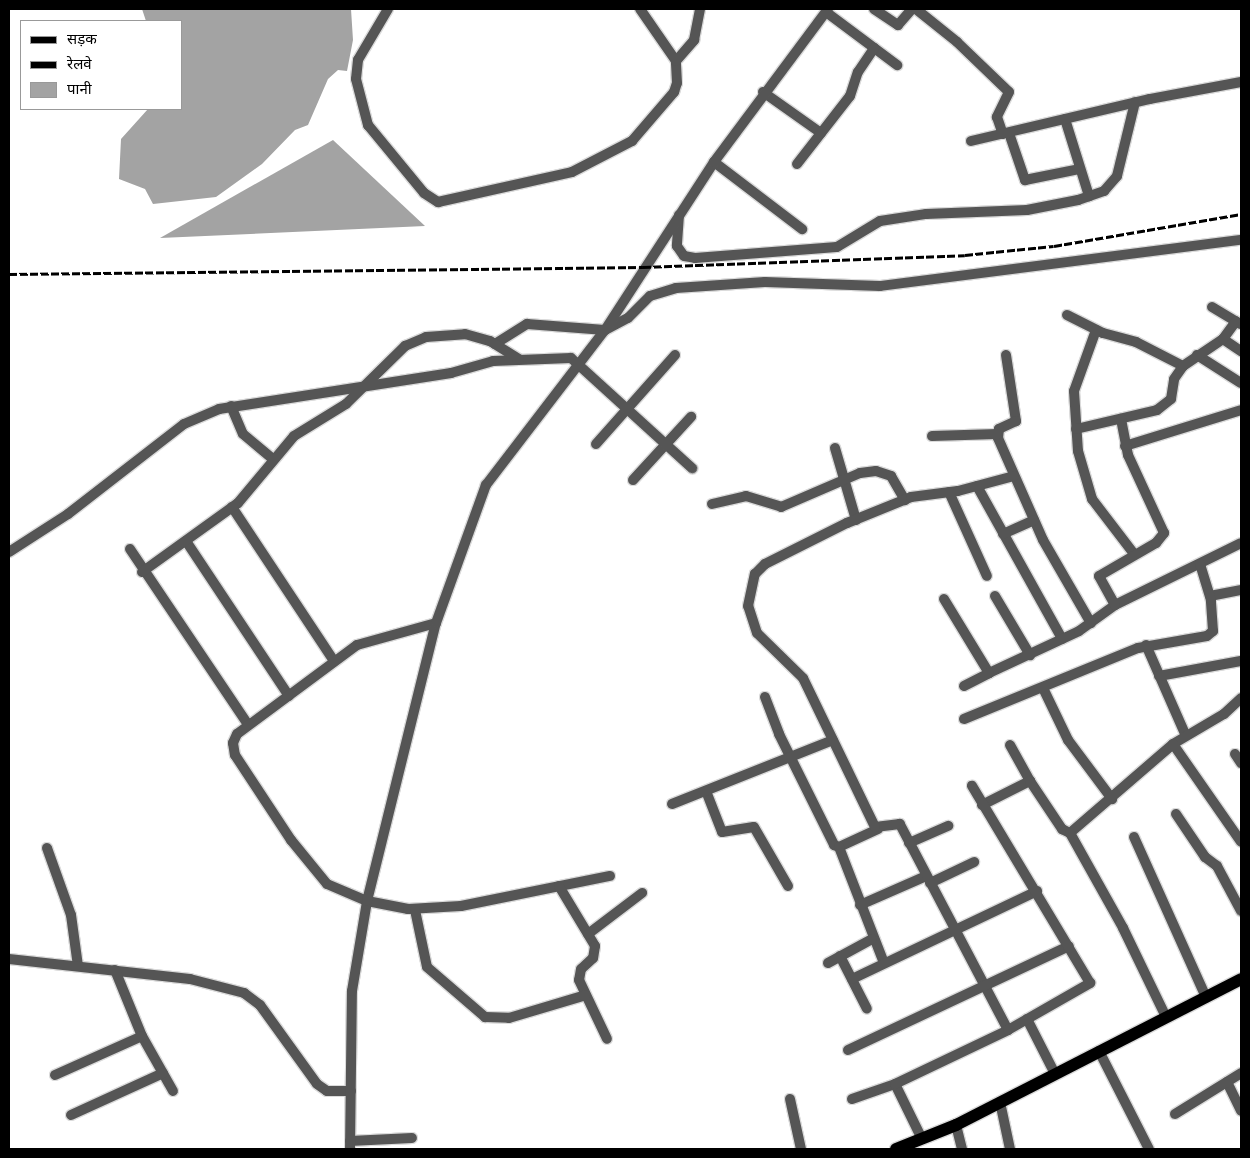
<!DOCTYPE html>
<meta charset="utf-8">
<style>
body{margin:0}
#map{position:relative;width:1250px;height:1158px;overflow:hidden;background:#fff;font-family:Barlow,"Noto Sans Devanagari",sans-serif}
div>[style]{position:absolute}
.water>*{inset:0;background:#a3a3a3}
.roads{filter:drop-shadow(1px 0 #dbdbdb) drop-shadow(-1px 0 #dbdbdb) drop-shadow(0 1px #dbdbdb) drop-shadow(0 -1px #dbdbdb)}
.street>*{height:10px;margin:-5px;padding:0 5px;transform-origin:5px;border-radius:5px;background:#555}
.primary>*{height:12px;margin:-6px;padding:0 6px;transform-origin:6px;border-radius:6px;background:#000}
.rail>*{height:3px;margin-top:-1.5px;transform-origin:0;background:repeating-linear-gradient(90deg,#000 0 8px,transparent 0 10.5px)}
span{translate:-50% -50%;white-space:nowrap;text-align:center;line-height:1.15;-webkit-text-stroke:4.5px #fff;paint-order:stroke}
.frame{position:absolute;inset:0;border:10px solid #000;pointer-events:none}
.legend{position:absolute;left:20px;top:20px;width:162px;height:90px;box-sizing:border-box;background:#fff;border:1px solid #999;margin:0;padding:6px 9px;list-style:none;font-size:15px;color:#000}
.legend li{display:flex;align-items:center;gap:10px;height:25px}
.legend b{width:25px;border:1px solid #999}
</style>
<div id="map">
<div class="water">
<div style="clip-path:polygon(142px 9px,351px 9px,353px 40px,347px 71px,338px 70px,328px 79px,308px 125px,295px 130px,262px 164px,216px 197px,153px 204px,145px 189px,119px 179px,121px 139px,148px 109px,181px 109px,181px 21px,146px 21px)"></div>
<div style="clip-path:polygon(333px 140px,425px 226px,160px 238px)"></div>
</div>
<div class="roads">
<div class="street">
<div style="left:388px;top:9px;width:59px;rotate:120.5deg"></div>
<div style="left:358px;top:60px;width:19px;rotate:96deg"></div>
<div style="left:356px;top:79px;width:48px;rotate:75.4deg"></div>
<div style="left:368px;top:125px;width:88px;rotate:50.5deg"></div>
<div style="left:424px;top:193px;width:17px;rotate:33deg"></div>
<div style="left:438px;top:202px;width:137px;rotate:-12.6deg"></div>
<div style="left:572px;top:172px;width:68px;rotate:-27.3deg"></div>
<div style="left:632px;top:141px;width:65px;rotate:-49.4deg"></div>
<div style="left:674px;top:92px;width:9px;rotate:-72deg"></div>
<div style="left:677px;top:83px;width:22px;rotate:-93deg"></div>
<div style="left:676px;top:61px;width:63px;rotate:-124.7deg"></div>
<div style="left:874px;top:9px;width:29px;rotate:34deg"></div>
<div style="left:898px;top:25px;width:21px;rotate:-49deg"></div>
<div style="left:916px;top:9px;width:53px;rotate:38.8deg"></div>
<div style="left:957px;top:42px;width:72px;rotate:43.9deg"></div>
<div style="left:1009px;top:92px;width:28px;rotate:116deg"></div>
<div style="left:997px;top:117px;width:18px;rotate:71deg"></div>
<div style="left:826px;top:12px;width:89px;rotate:36.7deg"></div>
<div style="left:676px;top:61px;width:28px;rotate:-49deg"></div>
<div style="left:694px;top:40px;width:32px;rotate:-79deg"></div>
<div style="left:763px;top:92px;width:71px;rotate:35.3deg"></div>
<div style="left:1065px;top:119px;width:81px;rotate:72.7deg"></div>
<div style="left:1009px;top:133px;width:50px;rotate:71.2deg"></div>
<div style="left:1025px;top:180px;width:55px;rotate:-11.5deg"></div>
<div style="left:971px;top:141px;width:184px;rotate:-13.2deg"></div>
<div style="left:1150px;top:99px;width:93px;rotate:-10.6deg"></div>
<div style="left:714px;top:162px;width:111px;rotate:37.3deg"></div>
<div style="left:797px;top:164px;width:86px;rotate:-52.1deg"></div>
<div style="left:850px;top:96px;width:25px;rotate:-72deg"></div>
<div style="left:858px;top:72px;width:29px;rotate:-56deg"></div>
<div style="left:679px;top:215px;width:31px;rotate:94deg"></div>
<div style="left:677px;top:246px;width:12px;rotate:55deg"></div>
<div style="left:684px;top:256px;width:11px;rotate:10deg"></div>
<div style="left:695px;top:258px;width:142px;rotate:-4.4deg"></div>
<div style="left:837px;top:247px;width:50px;rotate:-31.2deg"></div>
<div style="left:880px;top:221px;width:47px;rotate:-8.7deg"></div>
<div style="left:926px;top:214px;width:101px;rotate:-2.3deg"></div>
<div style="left:1027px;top:210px;width:52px;rotate:-11.1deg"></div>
<div style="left:1078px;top:200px;width:28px;rotate:-19deg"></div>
<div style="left:1104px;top:191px;width:20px;rotate:-49deg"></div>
<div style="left:1117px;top:176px;width:76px;rotate:-76.3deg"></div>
<div style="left:1212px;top:307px;width:33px;rotate:31deg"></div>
<div style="left:1067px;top:315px;width:40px;rotate:26.6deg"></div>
<div style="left:1103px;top:333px;width:34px;rotate:15deg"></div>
<div style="left:1136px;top:342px;width:53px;rotate:27.1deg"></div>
<div style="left:1096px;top:330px;width:65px;rotate:109.8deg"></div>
<div style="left:1074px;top:391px;width:60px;rotate:86.2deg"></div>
<div style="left:1078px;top:451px;width:50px;rotate:73.7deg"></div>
<div style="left:1092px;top:499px;width:69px;rotate:52.6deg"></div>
<div style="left:1223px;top:339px;width:22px;rotate:34deg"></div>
<div style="left:495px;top:344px;width:38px;rotate:-32deg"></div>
<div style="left:527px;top:324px;width:78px;rotate:4.4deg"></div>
<div style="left:605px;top:330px;width:26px;rotate:-28deg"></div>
<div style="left:628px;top:318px;width:31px;rotate:-45deg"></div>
<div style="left:650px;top:296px;width:27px;rotate:-17deg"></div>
<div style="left:676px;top:288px;width:89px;rotate:-3.9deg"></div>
<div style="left:765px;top:282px;width:115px;rotate:2deg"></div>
<div style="left:880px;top:286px;width:364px;rotate:-7.3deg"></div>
<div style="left:1006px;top:355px;width:67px;rotate:81.4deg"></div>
<div style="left:1016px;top:421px;width:19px;rotate:155deg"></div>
<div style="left:999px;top:429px;width:9px;rotate:96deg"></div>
<div style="left:998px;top:438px;width:111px;rotate:66.2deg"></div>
<div style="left:1043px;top:540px;width:96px;rotate:60deg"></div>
<div style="left:1197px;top:355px;width:52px;rotate:32.5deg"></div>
<div style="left:231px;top:406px;width:30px;rotate:67deg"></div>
<div style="left:243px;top:434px;width:38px;rotate:40deg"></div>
<div style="left:1076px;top:429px;width:83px;rotate:-13.2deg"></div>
<div style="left:1157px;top:410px;width:18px;rotate:-38deg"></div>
<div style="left:1171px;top:399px;width:20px;rotate:-81deg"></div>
<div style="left:1174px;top:379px;width:16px;rotate:-55deg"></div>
<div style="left:1183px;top:366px;width:48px;rotate:-34deg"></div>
<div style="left:1223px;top:339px;width:22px;rotate:-54deg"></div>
<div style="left:932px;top:436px;width:65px;rotate:-1.8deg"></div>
<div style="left:596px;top:444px;width:119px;rotate:-48.4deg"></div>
<div style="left:1125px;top:446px;width:121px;rotate:-17.2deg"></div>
<div style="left:835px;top:448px;width:75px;rotate:73.7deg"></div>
<div style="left:633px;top:480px;width:86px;rotate:-47.4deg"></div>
<div style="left:977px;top:486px;width:175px;rotate:60.9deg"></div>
<div style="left:949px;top:492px;width:92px;rotate:65.7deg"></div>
<div style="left:712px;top:504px;width:35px;rotate:-13deg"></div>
<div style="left:746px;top:496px;width:37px;rotate:17deg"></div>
<div style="left:781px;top:507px;width:86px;rotate:-23.3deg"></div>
<div style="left:860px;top:473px;width:16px;rotate:-7deg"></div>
<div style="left:876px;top:471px;width:16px;rotate:18deg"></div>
<div style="left:891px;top:476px;width:28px;rotate:60deg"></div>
<div style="left:232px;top:507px;width:185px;rotate:56.5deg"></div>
<div style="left:1003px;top:534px;width:34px;rotate:-24deg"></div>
<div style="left:186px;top:541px;width:186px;rotate:56.4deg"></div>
<div style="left:130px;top:549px;width:210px;rotate:56.1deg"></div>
<div style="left:9px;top:552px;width:70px;rotate:-32.8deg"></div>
<div style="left:68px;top:514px;width:147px;rotate:-37.8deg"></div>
<div style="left:184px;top:424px;width:38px;rotate:-23deg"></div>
<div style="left:219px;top:409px;width:235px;rotate:-8.8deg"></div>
<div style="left:451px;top:373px;width:44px;rotate:-15.9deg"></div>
<div style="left:493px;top:361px;width:78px;rotate:-2.2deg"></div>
<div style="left:571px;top:358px;width:164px;rotate:42.3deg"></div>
<div style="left:142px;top:572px;width:118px;rotate:-35.7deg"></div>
<div style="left:238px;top:503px;width:87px;rotate:-50.1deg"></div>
<div style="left:294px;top:436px;width:61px;rotate:-31.6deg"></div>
<div style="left:346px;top:404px;width:83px;rotate:-44.5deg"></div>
<div style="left:405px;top:346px;width:23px;rotate:-23deg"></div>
<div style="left:426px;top:337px;width:39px;rotate:-4deg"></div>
<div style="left:465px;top:334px;width:26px;rotate:16deg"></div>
<div style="left:490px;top:341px;width:34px;rotate:32deg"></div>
<div style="left:995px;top:596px;width:69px;rotate:59.3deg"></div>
<div style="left:1210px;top:596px;width:32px;rotate:-11deg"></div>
<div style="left:944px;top:599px;width:87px;rotate:58.7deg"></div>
<div style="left:989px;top:673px;width:99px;rotate:-25deg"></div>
<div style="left:1079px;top:631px;width:44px;rotate:-35.8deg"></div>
<div style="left:1115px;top:605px;width:140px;rotate:-26.2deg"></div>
<div style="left:1115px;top:605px;width:33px;rotate:-119deg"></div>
<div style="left:1099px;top:576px;width:66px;rotate:-30.1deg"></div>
<div style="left:1156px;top:543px;width:13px;rotate:-51deg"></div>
<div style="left:1164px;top:533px;width:86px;rotate:-114.8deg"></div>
<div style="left:1128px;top:455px;width:37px;rotate:-101deg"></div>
<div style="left:436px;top:623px;width:82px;rotate:164.4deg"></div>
<div style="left:357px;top:645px;width:149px;rotate:143.4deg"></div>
<div style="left:237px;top:734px;width:10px;rotate:114deg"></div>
<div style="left:233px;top:743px;width:12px;rotate:81deg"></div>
<div style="left:235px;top:755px;width:102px;rotate:56.6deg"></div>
<div style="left:291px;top:840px;width:57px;rotate:50.7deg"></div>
<div style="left:327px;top:884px;width:43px;rotate:23deg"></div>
<div style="left:367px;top:901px;width:42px;rotate:11deg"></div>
<div style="left:408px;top:909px;width:53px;rotate:-3.2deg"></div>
<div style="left:461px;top:906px;width:152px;rotate:-11.4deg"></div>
<div style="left:1146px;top:645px;width:97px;rotate:66.3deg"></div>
<div style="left:1159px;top:676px;width:83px;rotate:-10.4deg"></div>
<div style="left:964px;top:686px;width:28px;rotate:-27deg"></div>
<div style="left:1043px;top:688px;width:58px;rotate:64.3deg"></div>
<div style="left:1068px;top:740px;width:74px;rotate:53.3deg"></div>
<div style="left:765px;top:697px;width:40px;rotate:69deg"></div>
<div style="left:779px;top:734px;width:124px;rotate:63.6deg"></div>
<div style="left:834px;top:845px;width:5px;rotate:22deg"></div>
<div style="left:839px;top:847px;width:43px;rotate:-24.8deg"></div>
<div style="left:964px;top:719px;width:188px;rotate:-22.2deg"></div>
<div style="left:1138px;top:648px;width:70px;rotate:-9.9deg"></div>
<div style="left:1207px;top:636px;width:8px;rotate:-40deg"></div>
<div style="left:1213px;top:631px;width:31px;rotate:-94deg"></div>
<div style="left:1211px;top:600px;width:38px;rotate:-107deg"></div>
<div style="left:1173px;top:744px;width:59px;rotate:-30.5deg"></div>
<div style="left:1224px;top:714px;width:23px;rotate:-43deg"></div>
<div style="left:1010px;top:745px;width:41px;rotate:60.9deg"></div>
<div style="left:1235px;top:754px;width:11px;rotate:56deg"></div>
<div style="left:706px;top:791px;width:44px;rotate:68.7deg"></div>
<div style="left:722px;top:832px;width:32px;rotate:-9deg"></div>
<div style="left:754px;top:827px;width:68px;rotate:60deg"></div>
<div style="left:672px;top:804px;width:173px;rotate:-21.7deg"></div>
<div style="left:982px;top:805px;width:54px;rotate:-26.6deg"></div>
<div style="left:1030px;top:781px;width:58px;rotate:56.3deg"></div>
<div style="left:1062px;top:829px;width:9px;rotate:27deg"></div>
<div style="left:1070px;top:833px;width:136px;rotate:-40.8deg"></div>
<div style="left:1173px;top:744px;width:119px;rotate:55.2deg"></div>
<div style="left:1176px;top:814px;width:52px;rotate:56deg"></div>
<div style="left:1205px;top:857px;width:15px;rotate:37deg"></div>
<div style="left:1217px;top:866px;width:51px;rotate:61.9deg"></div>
<div style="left:1070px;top:833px;width:109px;rotate:60.8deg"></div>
<div style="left:1123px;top:928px;width:99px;rotate:64.2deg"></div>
<div style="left:1134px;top:837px;width:175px;rotate:65.8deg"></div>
<div style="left:909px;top:843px;width:43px;rotate:-23.6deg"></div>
<div style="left:839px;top:847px;width:124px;rotate:68.8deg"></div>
<div style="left:47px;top:848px;width:71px;rotate:70.3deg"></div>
<div style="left:71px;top:915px;width:51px;rotate:82.2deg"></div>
<div style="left:930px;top:883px;width:49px;rotate:-25.5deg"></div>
<div style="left:559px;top:886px;width:70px;rotate:59deg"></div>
<div style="left:595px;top:946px;width:12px;rotate:99deg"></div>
<div style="left:593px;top:958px;width:16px;rotate:137deg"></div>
<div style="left:581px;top:969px;width:11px;rotate:100deg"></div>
<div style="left:579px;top:980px;width:65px;rotate:64.6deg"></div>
<div style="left:860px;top:905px;width:72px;rotate:-23.7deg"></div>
<div style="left:415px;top:910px;width:58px;rotate:78.1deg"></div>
<div style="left:427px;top:967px;width:77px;rotate:40.8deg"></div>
<div style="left:485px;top:1017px;width:24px;rotate:2deg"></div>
<div style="left:509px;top:1018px;width:80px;rotate:-16.6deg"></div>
<div style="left:588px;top:934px;width:68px;rotate:-37.2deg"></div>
<div style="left:840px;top:956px;width:59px;rotate:63deg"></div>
<div style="left:9px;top:959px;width:182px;rotate:6.3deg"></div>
<div style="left:190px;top:979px;width:56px;rotate:14.5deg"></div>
<div style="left:244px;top:993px;width:20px;rotate:37deg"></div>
<div style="left:260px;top:1005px;width:97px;rotate:54.2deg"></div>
<div style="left:317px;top:1084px;width:12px;rotate:35deg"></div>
<div style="left:327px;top:1091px;width:24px"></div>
<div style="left:828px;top:963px;width:50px;rotate:-28.6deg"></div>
<div style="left:115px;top:970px;width:71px;rotate:67.8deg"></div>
<div style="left:142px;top:1036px;width:63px;rotate:60.6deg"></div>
<div style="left:852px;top:979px;width:205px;rotate:-25.4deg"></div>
<div style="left:1027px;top:1019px;width:59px;rotate:63deg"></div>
<div style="left:1008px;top:1030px;width:233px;rotate:-117.7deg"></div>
<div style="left:900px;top:824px;width:25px;rotate:173deg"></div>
<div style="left:875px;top:827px;width:165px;rotate:-115.8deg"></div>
<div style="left:803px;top:678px;width:64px;rotate:-135.6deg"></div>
<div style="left:757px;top:633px;width:28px;rotate:-108deg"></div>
<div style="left:748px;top:606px;width:33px;rotate:-78deg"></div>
<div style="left:755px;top:574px;width:14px;rotate:-45deg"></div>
<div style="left:765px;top:564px;width:92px;rotate:-26.6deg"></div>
<div style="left:847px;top:523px;width:69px;rotate:-22.1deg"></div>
<div style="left:911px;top:497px;width:47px;rotate:-7.3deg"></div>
<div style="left:958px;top:491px;width:58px;rotate:-15deg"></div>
<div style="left:848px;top:1050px;width:244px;rotate:-25.2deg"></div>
<div style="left:1099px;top:1051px;width:110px;rotate:63deg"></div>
<div style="left:55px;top:1075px;width:95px;rotate:-24.1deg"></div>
<div style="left:1227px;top:1082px;width:32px;rotate:64deg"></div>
<div style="left:790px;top:1099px;width:51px;rotate:77.6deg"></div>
<div style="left:852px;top:1099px;width:46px;rotate:-19.2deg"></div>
<div style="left:1000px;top:1102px;width:48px;rotate:78deg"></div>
<div style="left:1175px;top:1114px;width:78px;rotate:-31.8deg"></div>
<div style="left:71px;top:1115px;width:101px;rotate:-24.5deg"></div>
<div style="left:956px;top:1125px;width:25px;rotate:76deg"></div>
<div style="left:922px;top:1139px;width:61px;rotate:-116.1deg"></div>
<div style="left:895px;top:1084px;width:125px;rotate:-25.5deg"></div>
<div style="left:1008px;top:1030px;width:95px;rotate:-29.8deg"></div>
<div style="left:1090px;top:983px;width:230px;rotate:-120.9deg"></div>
<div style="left:350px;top:1141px;width:62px;rotate:-2.8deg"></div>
<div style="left:350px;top:1149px;width:158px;rotate:-89.3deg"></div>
<div style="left:352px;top:991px;width:91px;rotate:-80.5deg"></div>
<div style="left:367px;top:901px;width:286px;rotate:-76.1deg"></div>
<div style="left:436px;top:623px;width:147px;rotate:-70.1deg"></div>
<div style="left:486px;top:485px;width:195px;rotate:-52.5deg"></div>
<div style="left:605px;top:330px;width:200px;rotate:-57deg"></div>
<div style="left:714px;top:162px;width:191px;rotate:-53.3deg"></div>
</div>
<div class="primary">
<div style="left:896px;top:1149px;width:65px;rotate:-21.8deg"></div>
<div style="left:956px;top:1125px;width:320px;rotate:-27.1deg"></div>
</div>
</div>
<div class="rail">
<div style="left:9px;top:274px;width:634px;rotate:-0.63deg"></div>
<div style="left:643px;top:267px;width:322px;rotate:-2.1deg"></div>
<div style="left:965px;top:255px;width:89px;rotate:-5.8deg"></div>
<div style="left:1054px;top:246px;width:190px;rotate:-9.7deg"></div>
</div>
<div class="frame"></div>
<ul class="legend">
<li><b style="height:6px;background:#000"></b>सड़क</li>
<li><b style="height:6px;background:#000"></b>रेलवे</li>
<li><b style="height:14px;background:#a3a3a3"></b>पानी</li>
</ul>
</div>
